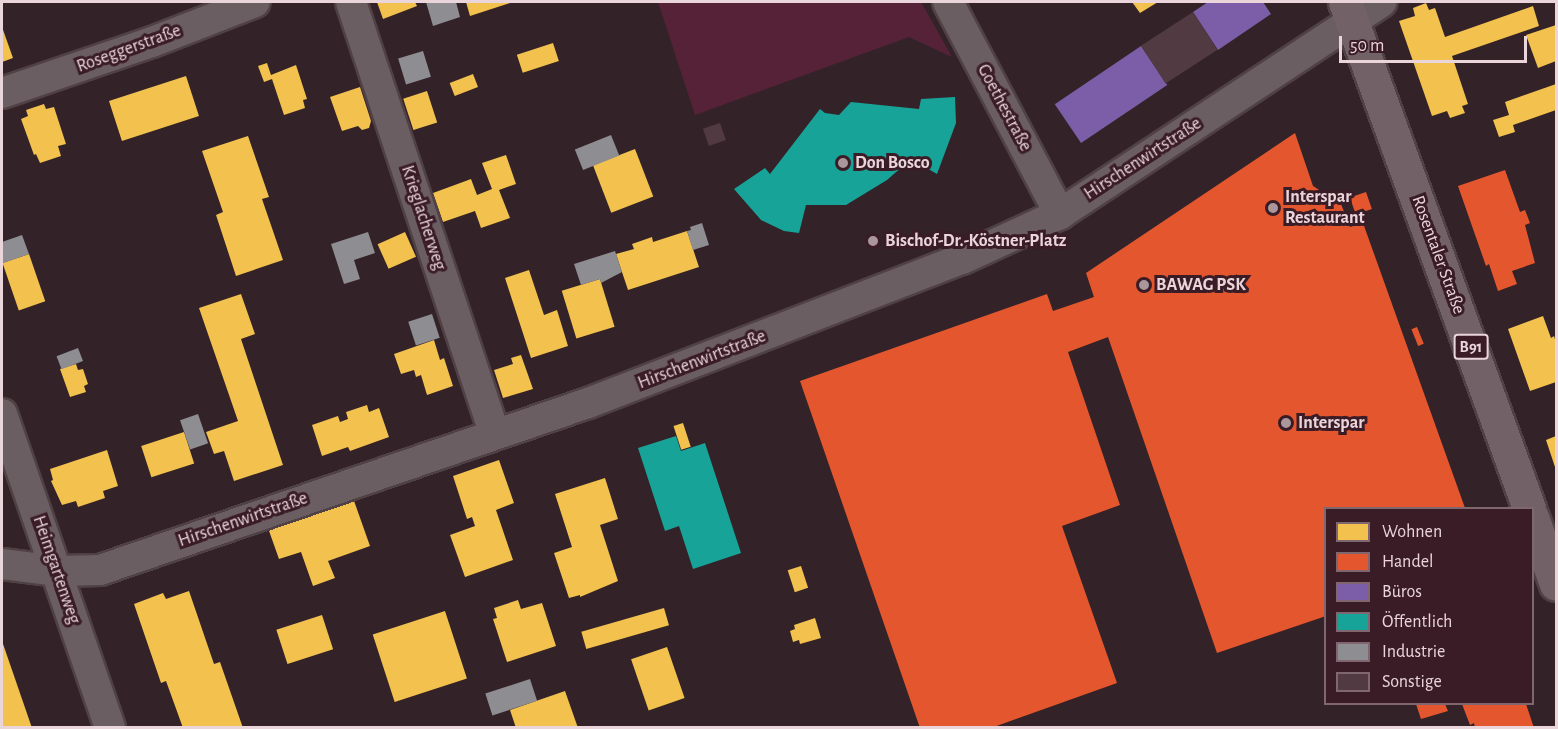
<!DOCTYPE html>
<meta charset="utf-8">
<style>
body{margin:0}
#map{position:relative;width:1558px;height:729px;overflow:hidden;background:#332328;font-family:"Alegreya Sans",sans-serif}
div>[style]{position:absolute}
.green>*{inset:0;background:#562237}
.homes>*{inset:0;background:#f2c14e;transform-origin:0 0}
.shops>*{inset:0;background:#e4572e;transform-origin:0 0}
.offices>*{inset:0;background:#7b5ea7;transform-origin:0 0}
.public>*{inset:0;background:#17a398}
.industry>*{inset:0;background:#8d8d92;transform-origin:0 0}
.building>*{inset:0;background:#513a42;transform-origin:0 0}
.roads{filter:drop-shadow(2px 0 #504145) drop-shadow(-2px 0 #504145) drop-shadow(0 2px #504145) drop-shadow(0 -2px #504145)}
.street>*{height:30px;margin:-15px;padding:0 15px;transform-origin:15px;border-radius:15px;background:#6b5e63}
.primary>*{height:33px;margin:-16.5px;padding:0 16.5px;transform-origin:16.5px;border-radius:16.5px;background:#726166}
.dots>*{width:16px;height:16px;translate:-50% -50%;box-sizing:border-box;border:3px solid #3a1c26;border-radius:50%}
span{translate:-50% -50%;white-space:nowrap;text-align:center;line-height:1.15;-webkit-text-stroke:6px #3a1c26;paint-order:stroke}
.shield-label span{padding:2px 4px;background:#3a1c26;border:2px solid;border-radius:4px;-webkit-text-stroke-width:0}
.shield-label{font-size:16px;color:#ead5db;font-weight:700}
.street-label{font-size:18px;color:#ead5db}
.poi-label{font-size:18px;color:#ead5db;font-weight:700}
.left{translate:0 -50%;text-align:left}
.frame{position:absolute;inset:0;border:3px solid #ead5db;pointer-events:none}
.legend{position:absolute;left:1324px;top:507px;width:210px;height:198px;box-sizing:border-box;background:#3a1c26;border:2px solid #80666e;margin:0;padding:8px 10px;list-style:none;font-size:18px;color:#ead5db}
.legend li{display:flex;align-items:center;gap:12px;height:30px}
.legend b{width:30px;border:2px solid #80666e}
.scale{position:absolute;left:1339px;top:36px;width:188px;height:27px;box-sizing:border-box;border:3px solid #ead5db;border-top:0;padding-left:8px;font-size:18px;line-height:21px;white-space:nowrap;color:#ead5db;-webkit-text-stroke:4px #3a1c26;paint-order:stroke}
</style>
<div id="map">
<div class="green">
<div style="clip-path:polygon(658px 2px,921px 2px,952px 57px,909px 37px,695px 115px)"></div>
</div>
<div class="homes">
<div style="clip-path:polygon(377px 2px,415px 2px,417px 6px,383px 19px)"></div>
<div style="clip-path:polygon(466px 2px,513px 2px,470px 16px)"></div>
<div style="clip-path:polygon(1132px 2px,1158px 2px,1140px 13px)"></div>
<div style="clip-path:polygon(1426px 3px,1429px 10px,1435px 8px,1445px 37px,1533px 6px,1539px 26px,1452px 56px,1468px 104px,1462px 106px,1465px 113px,1450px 118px,1447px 111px,1432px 116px,1399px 21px,1415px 16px,1413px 8px)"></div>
<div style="clip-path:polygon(1556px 25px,1556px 61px,1538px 68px,1526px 35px)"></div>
<div style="clip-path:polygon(2px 27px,13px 58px,2px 62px)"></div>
<div style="left:553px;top:43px;width:19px;height:38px;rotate:72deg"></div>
<div style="clip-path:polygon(267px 63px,271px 75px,296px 65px,307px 99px,303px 100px,305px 108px,284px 115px,272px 79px,264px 82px,258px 66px)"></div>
<div style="left:473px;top:74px;width:14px;height:25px;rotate:69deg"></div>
<div style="left:186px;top:76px;width:42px;height:81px;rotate:72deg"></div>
<div style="clip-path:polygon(1556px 84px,1556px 110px,1513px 125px,1515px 132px,1499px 137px,1493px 120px,1509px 115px,1505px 102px)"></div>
<div style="clip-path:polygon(360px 87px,371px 121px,369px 128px,362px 130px,358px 126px,342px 131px,330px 97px)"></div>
<div style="left:427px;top:91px;width:33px;height:25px;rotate:72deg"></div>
<div style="clip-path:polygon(44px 104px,46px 109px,54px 107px,66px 144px,58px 146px,61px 156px,40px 163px,36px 154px,34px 155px,21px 119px,28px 116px,26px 110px)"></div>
<div style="clip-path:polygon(248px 136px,269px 197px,262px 199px,283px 260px,236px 276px,216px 215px,223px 212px,202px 151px)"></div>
<div style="left:635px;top:149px;width:51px;height:45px;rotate:69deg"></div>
<div style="clip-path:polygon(506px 155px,516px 184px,499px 190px,510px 218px,481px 228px,475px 211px,443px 222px,433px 193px,471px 179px,477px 195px,492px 189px,482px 163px)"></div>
<div style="clip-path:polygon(687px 231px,699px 267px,628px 290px,616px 254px,634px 249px,632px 244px,652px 237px,653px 242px)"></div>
<div style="left:405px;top:232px;width:27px;height:30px;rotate:66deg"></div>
<div style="left:29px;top:254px;width:50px;height:28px;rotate:71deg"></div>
<div style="clip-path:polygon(529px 270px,544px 315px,557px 310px,568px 346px,531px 358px,505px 278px)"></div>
<div style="left:600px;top:279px;width:50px;height:40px;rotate:73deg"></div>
<div style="clip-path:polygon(241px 294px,255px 334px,241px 339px,283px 465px,234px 481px,224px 451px,214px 454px,206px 432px,238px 421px,199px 308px)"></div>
<div style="clip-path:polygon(1543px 316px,1551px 338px,1554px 336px,1556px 343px,1556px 382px,1530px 391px,1508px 329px)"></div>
<div style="clip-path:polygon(434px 340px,440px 360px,444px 358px,453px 386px,427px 395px,421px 375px,416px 377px,414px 370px,401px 374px,394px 354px)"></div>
<div style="clip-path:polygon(521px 355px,533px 389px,503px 398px,494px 370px,513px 364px,511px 358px)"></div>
<div style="clip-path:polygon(76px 364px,78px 370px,83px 369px,88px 384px,84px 386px,86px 392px,70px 397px,60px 369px)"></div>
<div style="clip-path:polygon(367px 405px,369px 412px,379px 408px,389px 437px,350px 451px,348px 447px,322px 456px,312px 425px,338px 416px,340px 422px,348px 419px,346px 412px)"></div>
<div style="left:683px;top:423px;width:25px;height:10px;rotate:72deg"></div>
<div style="left:184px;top:432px;width:33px;height:45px;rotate:72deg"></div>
<div style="clip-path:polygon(1556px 436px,1556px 470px,1546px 440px)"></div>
<div style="clip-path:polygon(107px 450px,118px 486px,103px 491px,105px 498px,78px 507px,76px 501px,62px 505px,51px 481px,53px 480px,50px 469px)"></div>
<div style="clip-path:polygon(499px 460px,514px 503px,496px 510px,513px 560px,465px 577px,450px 535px,475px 526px,472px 517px,467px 519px,453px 476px)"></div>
<div style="clip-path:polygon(605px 478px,618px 519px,600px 525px,618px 581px,580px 597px,580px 595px,569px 598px,554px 553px,572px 547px,555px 494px)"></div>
<div style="clip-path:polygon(353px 498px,370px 546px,328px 561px,335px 578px,313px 586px,301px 552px,279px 559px,268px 528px)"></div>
<div style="left:801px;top:566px;width:23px;height:14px;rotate:72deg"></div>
<div style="clip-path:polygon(189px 591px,214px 664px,220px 662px,243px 728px,183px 728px,166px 681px,161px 683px,134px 604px,163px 593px,166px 599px)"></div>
<div style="clip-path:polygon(518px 600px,521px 609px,542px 603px,556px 646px,507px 662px,493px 619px,497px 618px,494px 608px)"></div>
<div style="left:664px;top:608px;width:18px;height:86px;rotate:74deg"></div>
<div style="left:445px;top:611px;width:71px;height:76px;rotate:72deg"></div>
<div style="left:322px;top:615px;width:36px;height:48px;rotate:72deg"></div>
<div style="clip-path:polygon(815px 618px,821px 638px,800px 644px,799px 640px,793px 642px,790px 631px,795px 629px,794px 625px)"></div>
<div style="clip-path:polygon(2px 641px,32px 728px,2px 728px)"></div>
<div style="left:667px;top:647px;width:54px;height:38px;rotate:71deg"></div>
<div style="clip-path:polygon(565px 691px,578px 728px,516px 728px,510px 710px)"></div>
</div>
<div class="shops">
<div style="clip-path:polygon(1295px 133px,1313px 186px,1341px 204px,1350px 227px,1363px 223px,1465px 508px,1326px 508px,1326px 616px,1217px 653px,1108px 337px,1068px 352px,1120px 505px,1062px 526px,1117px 683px,991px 728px,920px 728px,800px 381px,1047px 294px,1053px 311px,1094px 297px,1086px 273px)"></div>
<div style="clip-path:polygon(1505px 170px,1520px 212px,1525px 210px,1530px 223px,1525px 225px,1535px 263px,1512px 271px,1517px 284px,1498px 291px,1489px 264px,1486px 266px,1458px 186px)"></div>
<div style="left:1366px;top:192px;width:18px;height:17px;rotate:71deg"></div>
<div style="left:1417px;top:327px;width:18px;height:6px;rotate:68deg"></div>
<div style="clip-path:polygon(1416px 704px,1445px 704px,1448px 711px,1421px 719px)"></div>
<div style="clip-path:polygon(1462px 704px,1526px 704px,1534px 728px,1475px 728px,1474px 723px,1470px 725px)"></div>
</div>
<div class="offices">
<div style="clip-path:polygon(1208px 2px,1263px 2px,1271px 14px,1218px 50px,1193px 12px)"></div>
<div style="left:1141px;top:46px;width:47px;height:104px;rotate:56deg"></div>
</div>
<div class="public">
<div style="clip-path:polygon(955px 97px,956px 123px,937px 174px,911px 159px,887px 180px,846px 205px,806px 205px,799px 233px,784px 231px,761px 220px,734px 189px,765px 168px,770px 174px,820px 109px,825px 113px,839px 115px,851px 102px,919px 109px,921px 99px)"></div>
<div style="clip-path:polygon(676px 436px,681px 451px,705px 443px,741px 553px,693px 569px,679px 526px,665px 531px,638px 448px)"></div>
</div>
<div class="industry">
<div style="clip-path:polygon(426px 2px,456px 2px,460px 17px,433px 26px)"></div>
<div style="left:423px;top:51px;width:27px;height:26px;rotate:73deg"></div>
<div style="left:611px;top:135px;width:22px;height:39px;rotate:68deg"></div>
<div style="clip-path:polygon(702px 223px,709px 245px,693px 250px,687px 231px,691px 230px,690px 227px)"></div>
<div style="clip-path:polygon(368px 232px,375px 253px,354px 260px,360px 279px,344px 284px,331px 244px)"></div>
<div style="clip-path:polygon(22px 235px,29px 254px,3px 263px,2px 242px)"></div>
<div style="clip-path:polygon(615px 251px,622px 272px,601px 283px,600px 279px,581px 285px,574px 264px)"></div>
<div style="left:432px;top:314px;width:25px;height:25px;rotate:72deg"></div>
<div style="left:78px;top:348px;width:14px;height:23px;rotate:69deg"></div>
<div style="left:198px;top:414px;width:31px;height:19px;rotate:71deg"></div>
<div style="left:530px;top:679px;width:23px;height:47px;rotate:72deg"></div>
</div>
<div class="building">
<div style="left:1193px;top:12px;width:45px;height:62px;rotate:57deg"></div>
<div style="left:720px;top:123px;width:18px;height:18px;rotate:71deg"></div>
</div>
<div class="roads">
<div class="street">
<div style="left:351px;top:2px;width:455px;rotate:71.6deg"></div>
<div style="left:948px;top:2px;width:240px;rotate:62.2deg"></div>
<div style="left:2px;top:93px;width:158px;rotate:-18.8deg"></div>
<div style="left:152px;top:42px;width:110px;rotate:-21.2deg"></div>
<div style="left:2px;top:414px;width:332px;rotate:71deg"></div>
<div style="left:2px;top:564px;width:55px;rotate:7.3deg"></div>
<div style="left:57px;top:571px;width:43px;rotate:-1.3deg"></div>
<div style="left:100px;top:570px;width:516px;rotate:-18.89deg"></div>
<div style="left:588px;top:403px;width:401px;rotate:-21.1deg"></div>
<div style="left:962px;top:259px;width:108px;rotate:-24.7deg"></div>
<div style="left:1060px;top:214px;width:385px;rotate:-33.4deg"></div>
</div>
<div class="primary">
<div style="left:1345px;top:2px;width:538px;rotate:70.02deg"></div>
<div style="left:1532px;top:517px;width:71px;rotate:70.3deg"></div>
</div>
</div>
<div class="dots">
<div style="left:843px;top:163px;background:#aa979c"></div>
<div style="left:1273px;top:208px;background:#aa979c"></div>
<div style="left:873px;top:241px;background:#aa979c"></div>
<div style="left:1144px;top:285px;background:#aa979c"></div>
<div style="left:1286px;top:423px;background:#aa979c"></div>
</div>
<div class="shield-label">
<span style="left:1471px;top:347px">B91</span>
</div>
<div class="street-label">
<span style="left:129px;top:49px;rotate:-20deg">Roseggerstraße</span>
<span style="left:1004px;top:108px;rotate:62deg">Goethestraße</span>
<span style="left:1143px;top:159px;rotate:-33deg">Hirschenwirtstraße</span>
<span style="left:423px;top:218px;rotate:72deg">Krieglacherweg</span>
<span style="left:1438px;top:255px;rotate:70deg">Rosentaler Straße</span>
<span style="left:702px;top:360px;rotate:-21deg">Hirschenwirtstraße</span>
<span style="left:243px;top:520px;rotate:-19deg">Hirschenwirtstraße</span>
<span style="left:56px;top:570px;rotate:71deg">Heimgartenweg</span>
</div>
<div class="poi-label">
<span class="left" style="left:855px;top:163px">Don Bosco</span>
<span class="left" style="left:1285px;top:208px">Interspar<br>Restaurant</span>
<span class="left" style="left:885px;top:241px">Bischof-Dr.-Köstner-Platz</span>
<span class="left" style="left:1156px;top:285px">BAWAG PSK</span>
<span class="left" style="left:1298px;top:423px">Interspar</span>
</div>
<div class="frame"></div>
<ul class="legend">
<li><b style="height:16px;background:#f2c14e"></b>Wohnen</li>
<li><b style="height:16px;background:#e4572e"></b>Handel</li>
<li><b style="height:16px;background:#7b5ea7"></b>Büros</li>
<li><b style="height:16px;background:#17a398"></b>Öffentlich</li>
<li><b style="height:16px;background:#8d8d92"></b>Industrie</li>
<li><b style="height:16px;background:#513a42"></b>Sonstige</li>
</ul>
<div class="scale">50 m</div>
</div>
